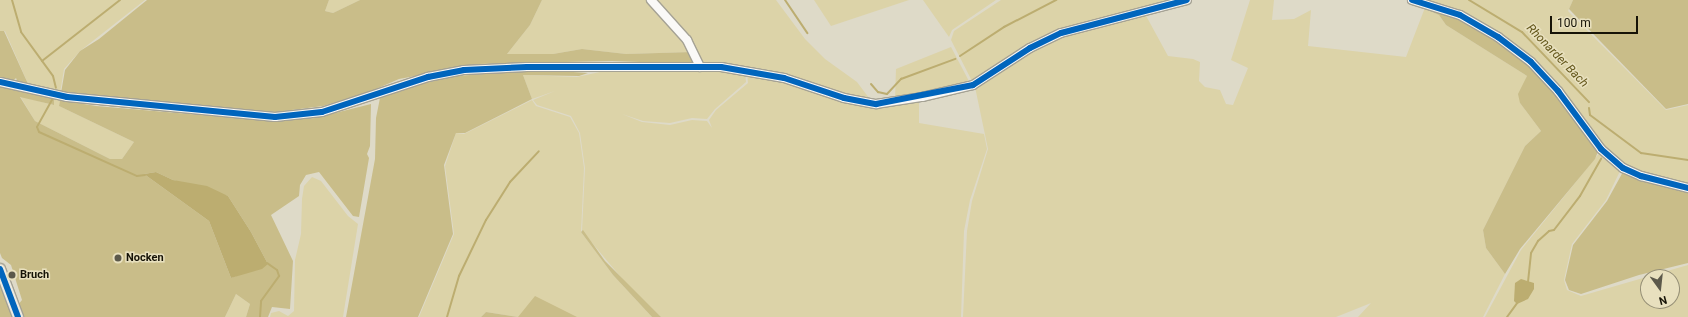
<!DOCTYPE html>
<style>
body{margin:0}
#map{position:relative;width:1688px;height:317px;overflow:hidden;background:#dedac8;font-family:Roboto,sans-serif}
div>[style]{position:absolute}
.green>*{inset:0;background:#dcd3a8}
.forest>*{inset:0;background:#c9bd89}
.water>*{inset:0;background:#bcad70}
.stream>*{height:2px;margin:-1px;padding:0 1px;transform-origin:1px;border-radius:1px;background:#bcad70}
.roads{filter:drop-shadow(1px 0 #a5a294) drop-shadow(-1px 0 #a5a294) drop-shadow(0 1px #a5a294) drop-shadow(0 -1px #a5a294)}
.minor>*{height:8px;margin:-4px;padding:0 4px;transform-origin:4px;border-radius:4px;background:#faf9f7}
.major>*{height:10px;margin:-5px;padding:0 5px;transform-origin:5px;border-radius:5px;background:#eeebe1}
.bus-1>*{height:6px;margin:-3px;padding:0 3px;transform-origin:3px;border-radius:3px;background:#0065bd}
.dots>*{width:11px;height:11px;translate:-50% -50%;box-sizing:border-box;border:2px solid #e8e0be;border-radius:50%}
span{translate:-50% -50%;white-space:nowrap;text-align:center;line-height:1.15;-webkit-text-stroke:3px #e8e0be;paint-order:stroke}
.poi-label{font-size:11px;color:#161307;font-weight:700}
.left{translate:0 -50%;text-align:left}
.water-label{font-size:12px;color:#63561a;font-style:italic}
.north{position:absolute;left:1640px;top:269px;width:40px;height:40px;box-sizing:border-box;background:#e8e0be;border:1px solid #948e75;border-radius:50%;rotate:165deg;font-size:11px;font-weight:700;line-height:16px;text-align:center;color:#161307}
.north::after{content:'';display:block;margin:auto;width:14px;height:18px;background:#5c594b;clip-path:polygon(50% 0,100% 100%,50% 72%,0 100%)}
.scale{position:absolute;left:1550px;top:16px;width:88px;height:18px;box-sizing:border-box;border:2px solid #161307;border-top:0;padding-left:5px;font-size:12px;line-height:14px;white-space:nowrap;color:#161307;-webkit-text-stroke:3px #e8e0be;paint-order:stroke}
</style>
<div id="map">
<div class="green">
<div style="clip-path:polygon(0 0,145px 0,80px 51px,64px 69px,60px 93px,29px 86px,5px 31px,0 31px)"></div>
<div style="clip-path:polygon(329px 0,360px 0,333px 13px,325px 11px)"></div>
<div style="clip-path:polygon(542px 0,650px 0,692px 52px,626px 54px,582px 49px,553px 54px,507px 54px,530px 25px)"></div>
<div style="clip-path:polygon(653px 0,776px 0,805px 39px,825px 59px,857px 82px,872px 102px,783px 76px,701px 66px)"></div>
<div style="clip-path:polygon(814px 0,909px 0,831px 26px)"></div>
<div style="clip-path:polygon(923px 0,996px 0,952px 30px,949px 37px)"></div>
<div style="clip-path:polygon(1001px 0,1179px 0,1061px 31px,973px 83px,951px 40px,954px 31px)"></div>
<div style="clip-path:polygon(1250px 0,1274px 0,1272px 20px,1294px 19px,1311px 10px,1308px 46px,1406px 57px,1426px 5px,1432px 6px,1430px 11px,1439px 15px,1446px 25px,1527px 76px,1520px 103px,1541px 131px,1525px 146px,1483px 230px,1486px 248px,1505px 274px,1483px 317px,1358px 317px,1371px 303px,1336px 317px,963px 317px,967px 231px,972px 201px,988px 149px,975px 87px,985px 83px,1031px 50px,1062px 35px,1144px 12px,1168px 56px,1193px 59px,1200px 62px,1199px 81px,1205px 87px,1220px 90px,1226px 104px,1233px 105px,1248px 68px,1231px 60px)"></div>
<div style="clip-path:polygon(1421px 0,1573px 0,1568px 11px,1666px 110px,1688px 105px,1688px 186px,1667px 182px,1624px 166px,1602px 147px,1559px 89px)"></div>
<div style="clip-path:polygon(951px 47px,971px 85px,895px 100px,896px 69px)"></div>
<div style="clip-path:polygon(721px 69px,745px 72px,746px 82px,715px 109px,707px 119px,692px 118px,670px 123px,643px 121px,622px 114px,642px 122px,670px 125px,692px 120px,707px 121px,712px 128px,709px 120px,716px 110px,748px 83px,747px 73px,876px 105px,919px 99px,919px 123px,984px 134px,987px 149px,970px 200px,964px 231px,961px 317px,661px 317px,625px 282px,582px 231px,585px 168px,580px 133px,571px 116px,537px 105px,533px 100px,555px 91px,532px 99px,523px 75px,577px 77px,609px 70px)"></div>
<div style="clip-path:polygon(20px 96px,53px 105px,54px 99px,60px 100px,59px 106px,134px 142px,122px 159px,110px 159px,35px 121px)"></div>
<div style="clip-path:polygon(532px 100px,536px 106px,570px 117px,579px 133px,584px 168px,581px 232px,613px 275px,652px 317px,518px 317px,486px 312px,481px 317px,419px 317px,454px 234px,445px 166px,456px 133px,464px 134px)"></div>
<div style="clip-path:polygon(evenodd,1601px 151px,1621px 169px,1606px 200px,1572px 244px,1564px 280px,1567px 290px,1581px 296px,1688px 265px,1688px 317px,1485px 317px,1521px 250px,1601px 151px,1648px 277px,1672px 277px,1672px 301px,1648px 301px,1648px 277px)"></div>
<div style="clip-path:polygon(312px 177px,321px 181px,348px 216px,358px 224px,343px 317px,270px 317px,271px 313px,279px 311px,288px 316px,294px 311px,295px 260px,301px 234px,302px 199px,304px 186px)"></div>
<div style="clip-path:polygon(236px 294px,250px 304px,246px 317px,225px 317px)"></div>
</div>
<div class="forest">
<div style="clip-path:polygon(147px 0,329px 0,325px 11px,333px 13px,360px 0,542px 0,530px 25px,507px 54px,553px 54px,582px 49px,626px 54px,692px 52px,696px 64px,612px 61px,479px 64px,399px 79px,369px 92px,323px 106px,276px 112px,61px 93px,65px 70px,80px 51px,99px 39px)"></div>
<div style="clip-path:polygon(1573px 0,1688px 0,1688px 104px,1666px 109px,1569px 9px)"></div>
<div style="clip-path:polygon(1432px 6px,1460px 16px,1530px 62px,1599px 149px,1595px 159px,1520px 249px,1505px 274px,1486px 248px,1483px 230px,1525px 146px,1541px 131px,1520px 103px,1518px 94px,1527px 76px,1446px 25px,1439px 15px,1430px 11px)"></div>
<div style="clip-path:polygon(0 31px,4px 31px,29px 86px,18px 83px,16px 78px,12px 82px,0 78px)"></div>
<div style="clip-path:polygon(543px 70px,588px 73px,579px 76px,523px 75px,532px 99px,465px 133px,456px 133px,444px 165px,453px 234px,418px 317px,346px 317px,375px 159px,376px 118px,380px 98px,413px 86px,455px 76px)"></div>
<div style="clip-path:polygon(evenodd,0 85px,54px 99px,54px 105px,20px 97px,35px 121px,110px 159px,122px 159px,134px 142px,59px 106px,60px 100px,96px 106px,271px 121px,315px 118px,371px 104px,370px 146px,367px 154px,369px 158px,359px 217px,353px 216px,319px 172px,306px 175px,300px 185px,299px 196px,271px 215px,293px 261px,290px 309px,272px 307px,268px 317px,246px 317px,250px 304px,236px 294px,225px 317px,23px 317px,18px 305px,22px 300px,11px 265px,2px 258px,0 253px,0 85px,156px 172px,173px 180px,228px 196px,251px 232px,268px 264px,231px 278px,209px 221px,144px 174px,156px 172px)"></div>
<div style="clip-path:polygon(1624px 170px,1688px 191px,1688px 263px,1639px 275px,1581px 294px,1569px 290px,1565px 280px,1573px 245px,1607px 201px)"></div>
<div style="clip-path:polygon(583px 230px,605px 261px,661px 317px,652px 317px,613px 275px,581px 232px)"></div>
<div style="clip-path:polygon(0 282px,13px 317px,0 317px)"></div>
<div style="clip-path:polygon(535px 296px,577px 317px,481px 317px,486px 312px,518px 317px)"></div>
</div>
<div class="water">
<div style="clip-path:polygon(156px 172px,173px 180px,207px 186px,228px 196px,251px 232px,268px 264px,262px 269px,231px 278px,209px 221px,144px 174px)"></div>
<div style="clip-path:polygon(1521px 279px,1534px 283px,1534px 289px,1528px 299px,1517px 304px,1514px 301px,1515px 283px)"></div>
</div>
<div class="stream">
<div style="left:12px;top:0;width:33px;rotate:74deg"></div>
<div style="left:21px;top:32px;width:54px;rotate:54deg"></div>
<div style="left:53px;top:76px;width:12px;rotate:76deg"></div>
<div style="left:785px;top:0;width:40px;rotate:56deg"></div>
<div style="left:1469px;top:0;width:62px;rotate:31.1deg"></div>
<div style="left:1522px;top:32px;width:97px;rotate:46.3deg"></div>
<div style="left:960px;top:56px;width:53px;rotate:-33.4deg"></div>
<div style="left:1004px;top:27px;width:59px;rotate:-27.4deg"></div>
<div style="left:42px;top:61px;width:99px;rotate:-38deg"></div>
<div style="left:871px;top:84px;width:11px;rotate:49deg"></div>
<div style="left:878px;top:92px;width:9px;rotate:13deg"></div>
<div style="left:887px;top:94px;width:21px;rotate:-47deg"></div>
<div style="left:901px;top:79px;width:58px;rotate:-20.3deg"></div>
<div style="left:53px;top:98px;width:33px;rotate:119deg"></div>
<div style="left:37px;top:127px;width:5px;rotate:68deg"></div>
<div style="left:39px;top:132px;width:107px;rotate:24.2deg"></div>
<div style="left:137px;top:176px;width:8px;rotate:-7deg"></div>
<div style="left:1589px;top:108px;width:7px;rotate:82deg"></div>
<div style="left:1590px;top:115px;width:64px;rotate:36.7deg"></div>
<div style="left:1641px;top:153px;width:48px;rotate:8.5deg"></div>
<div style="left:1528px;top:282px;width:29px;rotate:-84deg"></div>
<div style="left:1531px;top:253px;width:14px;rotate:-60deg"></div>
<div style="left:1538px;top:241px;width:15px;rotate:-42deg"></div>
<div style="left:1549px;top:231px;width:5px;rotate:-11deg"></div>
<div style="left:1554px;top:230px;width:43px;rotate:-52.6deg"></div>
<div style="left:1580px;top:196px;width:43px;rotate:-60.4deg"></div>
<div style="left:260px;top:317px;width:16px;rotate:-86deg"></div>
<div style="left:261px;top:301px;width:31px;rotate:-54deg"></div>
<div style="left:279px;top:276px;width:6px;rotate:-108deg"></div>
<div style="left:277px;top:270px;width:12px;rotate:-145deg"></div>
<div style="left:447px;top:317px;width:43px;rotate:-73.7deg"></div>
<div style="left:459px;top:276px;width:62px;rotate:-64.3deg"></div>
<div style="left:486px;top:220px;width:45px;rotate:-57.7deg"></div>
<div style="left:510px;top:182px;width:42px;rotate:-46.9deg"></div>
<div style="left:1507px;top:317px;width:19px;rotate:-54deg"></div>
</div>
<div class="roads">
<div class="minor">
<div style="left:651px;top:0;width:54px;rotate:48deg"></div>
<div style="left:687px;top:40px;width:30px;rotate:64deg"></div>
<div style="left:1412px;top:0;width:50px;rotate:17.4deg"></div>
<div style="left:1460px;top:15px;width:44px;rotate:30.1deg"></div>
<div style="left:1498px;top:37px;width:41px;rotate:37.1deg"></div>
<div style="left:1531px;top:62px;width:40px;rotate:47deg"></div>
<div style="left:1558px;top:91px;width:72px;rotate:53.4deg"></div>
<div style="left:1601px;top:149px;width:29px;rotate:41deg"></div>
<div style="left:1623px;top:168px;width:20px;rotate:24deg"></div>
<div style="left:1641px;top:176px;width:49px;rotate:14.3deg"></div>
<div style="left:0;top:82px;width:69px;rotate:12.6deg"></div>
<div style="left:67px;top:97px;width:209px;rotate:5.5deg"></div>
<div style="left:275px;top:117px;width:47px;rotate:-6.1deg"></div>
<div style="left:322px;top:112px;width:112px;rotate:-18.3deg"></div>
<div style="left:428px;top:77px;width:37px;rotate:-11deg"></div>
<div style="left:464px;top:70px;width:63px;rotate:-2.7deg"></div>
<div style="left:527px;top:67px;width:194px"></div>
<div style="left:721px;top:67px;width:64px;rotate:9.9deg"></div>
<div style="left:784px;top:78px;width:63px;rotate:18.4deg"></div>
<div style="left:844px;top:98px;width:33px;rotate:11deg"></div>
<div style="left:876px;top:104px;width:47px;rotate:-8.7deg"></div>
<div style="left:922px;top:97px;width:52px;rotate:-13.2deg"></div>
<div style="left:973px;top:85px;width:68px;rotate:-33deg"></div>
<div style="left:1030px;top:48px;width:34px;rotate:-26deg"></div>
<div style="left:1061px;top:33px;width:130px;rotate:-14.7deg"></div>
</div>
<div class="major">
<div style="left:0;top:269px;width:51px;rotate:69.4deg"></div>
</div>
</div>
<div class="bus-1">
<div style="left:1412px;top:0;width:50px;rotate:17.4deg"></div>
<div style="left:1460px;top:15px;width:44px;rotate:30.1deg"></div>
<div style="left:1498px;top:37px;width:41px;rotate:37.1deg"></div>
<div style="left:1531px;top:62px;width:40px;rotate:47deg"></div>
<div style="left:1558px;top:91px;width:72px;rotate:53.4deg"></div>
<div style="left:1601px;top:149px;width:29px;rotate:41deg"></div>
<div style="left:1623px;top:168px;width:20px;rotate:24deg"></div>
<div style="left:1641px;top:176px;width:49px;rotate:14.3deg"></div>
<div style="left:0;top:82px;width:69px;rotate:12.6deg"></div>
<div style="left:67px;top:97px;width:209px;rotate:5.5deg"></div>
<div style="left:275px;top:117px;width:47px;rotate:-6.1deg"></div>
<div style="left:322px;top:112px;width:112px;rotate:-18.3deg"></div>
<div style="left:428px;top:77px;width:37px;rotate:-11deg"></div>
<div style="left:464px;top:70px;width:63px;rotate:-2.7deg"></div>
<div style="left:527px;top:67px;width:194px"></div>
<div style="left:721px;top:67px;width:64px;rotate:9.9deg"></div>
<div style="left:784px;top:78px;width:63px;rotate:18.4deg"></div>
<div style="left:844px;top:98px;width:33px;rotate:11deg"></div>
<div style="left:876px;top:104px;width:99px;rotate:-11.1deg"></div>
<div style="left:973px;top:85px;width:68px;rotate:-33deg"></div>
<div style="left:1030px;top:48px;width:34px;rotate:-26deg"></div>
<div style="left:1061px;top:33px;width:130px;rotate:-14.7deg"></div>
<div style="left:0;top:269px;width:51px;rotate:69.4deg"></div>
</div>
<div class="dots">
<div style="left:118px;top:258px;background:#5c594b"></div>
<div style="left:12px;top:275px;background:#5c594b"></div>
</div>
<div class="poi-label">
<span class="left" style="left:126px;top:258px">Nocken</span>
<span class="left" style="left:20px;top:275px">Bruch</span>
</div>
<div class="water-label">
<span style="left:1557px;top:56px;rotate:46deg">Rhonarder Bach</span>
</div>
<div class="north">N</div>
<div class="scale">100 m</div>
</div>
